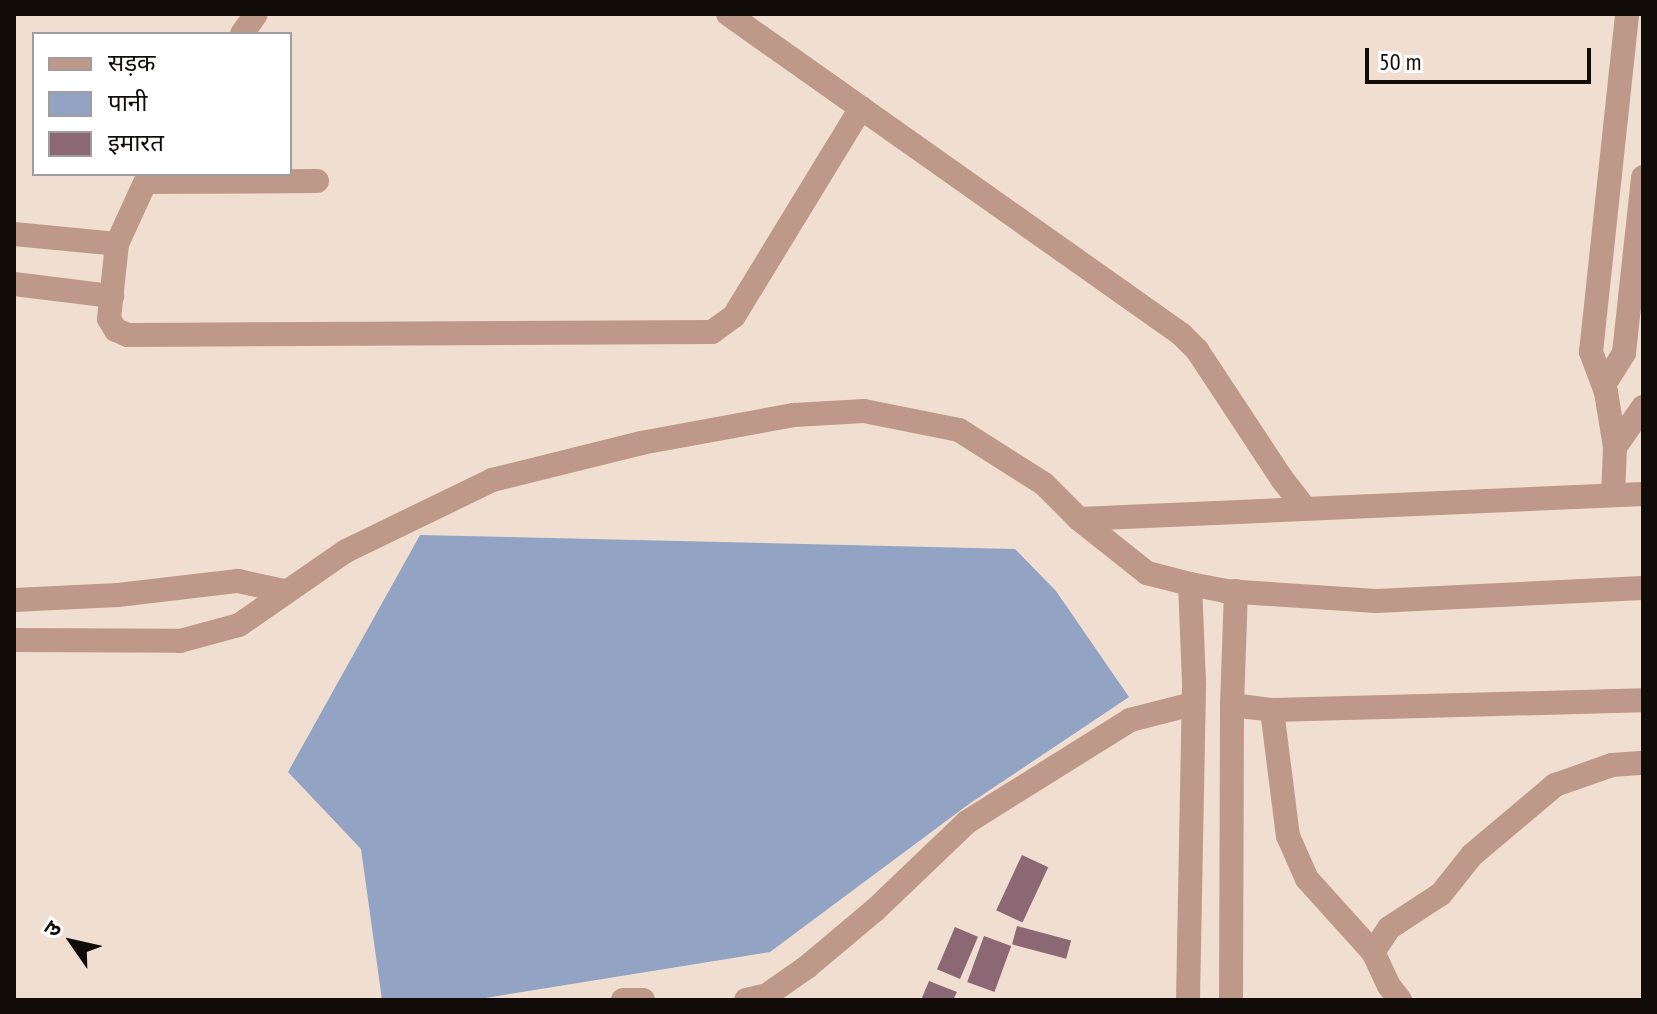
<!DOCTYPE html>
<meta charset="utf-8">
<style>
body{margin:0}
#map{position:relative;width:1657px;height:1014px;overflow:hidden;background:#f0dfd1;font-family:"PT Sans Narrow","Noto Sans Devanagari",sans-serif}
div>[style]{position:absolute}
.water>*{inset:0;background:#92a3c3}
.building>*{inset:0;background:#8c6874;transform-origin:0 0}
.street>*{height:24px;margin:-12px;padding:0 12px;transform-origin:12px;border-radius:12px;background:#be998a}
span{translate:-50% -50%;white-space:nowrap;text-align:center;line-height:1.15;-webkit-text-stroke:6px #fff;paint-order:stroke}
.frame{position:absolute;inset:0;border:16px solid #120c08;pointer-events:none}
.legend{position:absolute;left:32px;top:32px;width:260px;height:144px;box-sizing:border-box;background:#fff;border:2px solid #a09e9c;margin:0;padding:10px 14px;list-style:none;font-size:24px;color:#120c08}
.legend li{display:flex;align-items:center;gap:16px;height:40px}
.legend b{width:40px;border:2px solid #a09e9c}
.north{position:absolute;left:32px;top:902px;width:80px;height:80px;-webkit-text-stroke:6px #fff;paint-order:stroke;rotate:304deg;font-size:22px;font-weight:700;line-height:32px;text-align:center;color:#120c08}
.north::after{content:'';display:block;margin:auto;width:28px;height:36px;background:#120c08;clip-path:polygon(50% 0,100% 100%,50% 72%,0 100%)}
.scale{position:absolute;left:1365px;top:48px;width:226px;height:36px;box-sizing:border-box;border:4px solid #120c08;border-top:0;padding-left:10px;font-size:24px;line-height:28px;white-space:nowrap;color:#120c08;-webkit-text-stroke:6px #fff;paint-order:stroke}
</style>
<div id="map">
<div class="water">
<div style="clip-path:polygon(420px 535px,1015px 549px,1056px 591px,1129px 697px,969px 804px,770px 952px,473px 1000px,382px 1000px,361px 849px,288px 772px)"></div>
</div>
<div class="building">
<div style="left:1022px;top:855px;width:29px;height:61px;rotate:25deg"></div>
<div style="left:1017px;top:926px;width:56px;height:19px;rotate:15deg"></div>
<div style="left:955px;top:927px;width:25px;height:46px;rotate:23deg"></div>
<div style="left:984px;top:936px;width:29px;height:49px;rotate:20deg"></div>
<div style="clip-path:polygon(929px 981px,957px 992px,953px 1000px,921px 1000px)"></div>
</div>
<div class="street">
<div style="left:728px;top:14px;width:555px;rotate:35.24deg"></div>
<div style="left:1181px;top:334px;width:23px;rotate:45deg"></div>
<div style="left:1197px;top:350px;width:154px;rotate:56.6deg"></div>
<div style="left:1282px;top:479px;width:37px;rotate:52deg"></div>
<div style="left:242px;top:34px;width:24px;rotate:-55deg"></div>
<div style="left:149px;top:174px;width:77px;rotate:114.6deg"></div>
<div style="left:117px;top:244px;width:75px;rotate:96.1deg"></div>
<div style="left:109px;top:319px;width:13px;rotate:58deg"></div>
<div style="left:116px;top:330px;width:13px;rotate:23deg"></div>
<div style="left:128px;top:335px;width:584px;rotate:-0.29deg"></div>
<div style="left:712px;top:332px;width:27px;rotate:-36deg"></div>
<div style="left:734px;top:316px;width:244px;rotate:-58.6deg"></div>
<div style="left:146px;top:182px;width:171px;rotate:-0.3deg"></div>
<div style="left:14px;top:234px;width:103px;rotate:5.5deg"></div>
<div style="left:14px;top:284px;width:99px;rotate:7deg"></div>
<div style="left:1604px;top:385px;width:38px;rotate:-58deg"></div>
<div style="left:1624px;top:353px;width:177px;rotate:-83.8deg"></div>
<div style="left:1615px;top:447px;width:56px;rotate:-99.3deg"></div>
<div style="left:1606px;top:392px;width:43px;rotate:-110.6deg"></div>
<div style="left:1591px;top:352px;width:340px;rotate:-83.9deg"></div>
<div style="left:1613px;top:495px;width:48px;rotate:-87.6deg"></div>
<div style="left:1615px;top:447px;width:49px;rotate:-55deg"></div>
<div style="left:1079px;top:519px;width:565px;rotate:-2.54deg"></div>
<div style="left:14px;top:600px;width:104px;rotate:-2.8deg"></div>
<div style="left:118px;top:595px;width:121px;rotate:-6.7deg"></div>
<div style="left:238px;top:581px;width:47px;rotate:12.3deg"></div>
<div style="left:14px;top:640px;width:166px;rotate:0.3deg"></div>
<div style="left:180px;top:641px;width:61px;rotate:-15.2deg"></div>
<div style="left:239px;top:625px;width:130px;rotate:-34.7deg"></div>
<div style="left:346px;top:551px;width:162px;rotate:-25.9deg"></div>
<div style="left:492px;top:480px;width:154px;rotate:-13.9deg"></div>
<div style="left:641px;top:443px;width:156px;rotate:-10.4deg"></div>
<div style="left:794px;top:415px;width:70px;rotate:-3.3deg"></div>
<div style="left:864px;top:411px;width:97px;rotate:11.3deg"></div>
<div style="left:959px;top:430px;width:101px;rotate:32.4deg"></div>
<div style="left:1044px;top:484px;width:49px;rotate:45deg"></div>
<div style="left:1079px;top:519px;width:87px;rotate:38.5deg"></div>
<div style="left:1147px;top:573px;width:44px;rotate:14.3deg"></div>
<div style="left:1190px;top:584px;width:36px;rotate:11deg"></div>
<div style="left:1225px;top:591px;width:151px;rotate:3.8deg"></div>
<div style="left:1376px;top:601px;width:267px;rotate:-2.8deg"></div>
<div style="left:1232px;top:705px;width:40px;rotate:7.1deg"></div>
<div style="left:1272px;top:710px;width:371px;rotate:-1.5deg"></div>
<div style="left:1272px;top:710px;width:127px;rotate:82.8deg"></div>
<div style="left:1288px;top:836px;width:47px;rotate:66.2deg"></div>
<div style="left:1307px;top:879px;width:98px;rotate:47.9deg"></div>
<div style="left:623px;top:1000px;width:20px"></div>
<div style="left:746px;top:1000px;width:22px;rotate:-13deg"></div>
<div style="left:767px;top:995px;width:49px;rotate:-35deg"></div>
<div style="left:807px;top:967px;width:89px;rotate:-40deg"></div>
<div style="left:875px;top:910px;width:127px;rotate:-43.7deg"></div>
<div style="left:967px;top:822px;width:192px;rotate:-32deg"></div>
<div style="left:1130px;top:720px;width:65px;rotate:-14.3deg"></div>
<div style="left:1188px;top:1000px;width:317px;rotate:-88.9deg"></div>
<div style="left:1194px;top:683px;width:99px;rotate:-92.3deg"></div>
<div style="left:1231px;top:1000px;width:295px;rotate:-89.8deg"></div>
<div style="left:1232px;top:705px;width:114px;rotate:-88deg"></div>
<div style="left:1400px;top:1000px;width:18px;rotate:-128deg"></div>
<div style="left:1389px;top:986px;width:38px;rotate:-115deg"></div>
<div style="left:1373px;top:952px;width:29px;rotate:-56deg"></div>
<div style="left:1389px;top:928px;width:62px;rotate:-33.2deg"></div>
<div style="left:1441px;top:894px;width:50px;rotate:-51.5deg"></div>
<div style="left:1472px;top:855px;width:109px;rotate:-40.1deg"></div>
<div style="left:1555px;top:785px;width:60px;rotate:-19.3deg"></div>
<div style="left:1612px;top:765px;width:31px;rotate:-4deg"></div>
</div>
<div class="frame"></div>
<ul class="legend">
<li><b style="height:10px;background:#be998a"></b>सड़क</li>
<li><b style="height:22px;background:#92a3c3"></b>पानी</li>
<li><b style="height:22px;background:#8c6874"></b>इमारत</li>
</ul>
<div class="north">उ</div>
<div class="scale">50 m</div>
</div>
